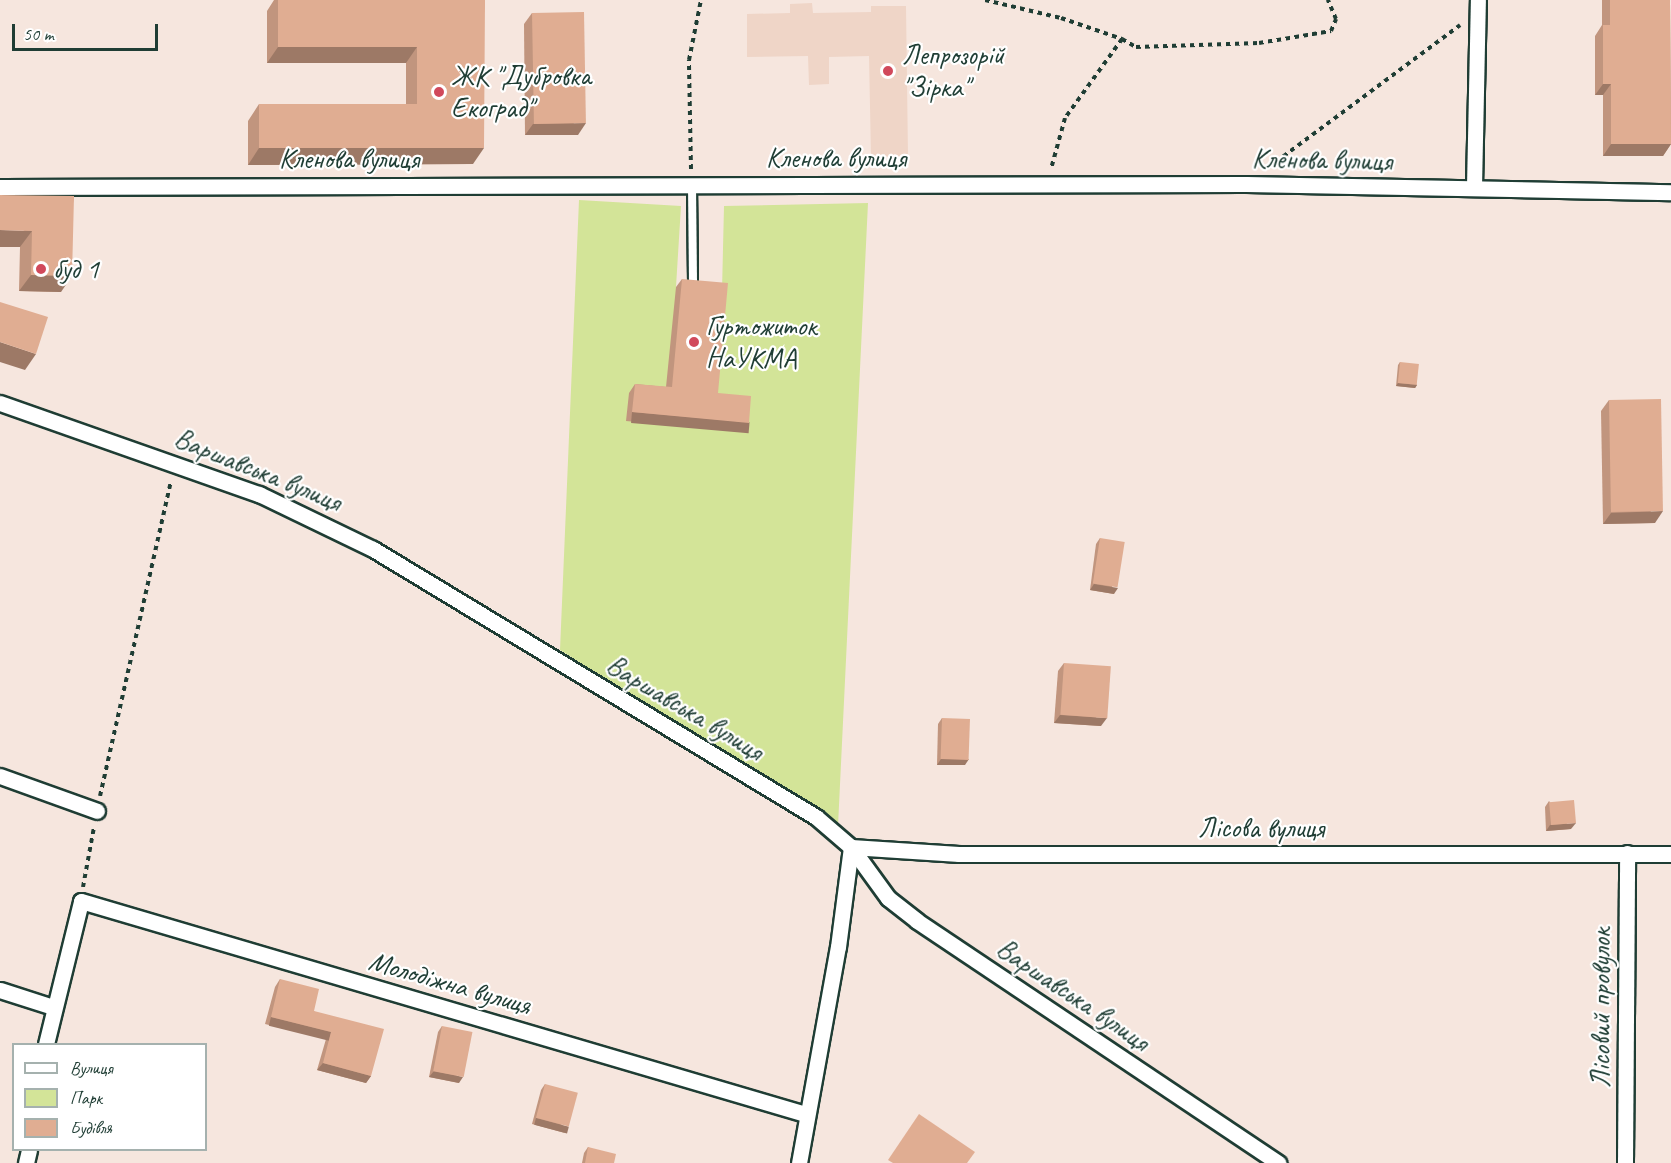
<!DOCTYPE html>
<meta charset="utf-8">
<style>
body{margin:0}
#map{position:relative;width:1671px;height:1163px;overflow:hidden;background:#f6e6de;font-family:Caveat,sans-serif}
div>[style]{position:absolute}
.built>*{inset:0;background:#efd5c7}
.green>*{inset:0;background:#d3e498}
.path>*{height:4px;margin-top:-2px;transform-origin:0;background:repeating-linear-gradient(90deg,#1f3d34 0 4.5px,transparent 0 9px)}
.roads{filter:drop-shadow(2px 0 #1f3d34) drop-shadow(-2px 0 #1f3d34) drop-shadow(0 2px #1f3d34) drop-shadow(0 -2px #1f3d34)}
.service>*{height:8px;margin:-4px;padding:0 4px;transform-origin:4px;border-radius:4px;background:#fff}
.minor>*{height:15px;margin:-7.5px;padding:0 7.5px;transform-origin:7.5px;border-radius:7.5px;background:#fff}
.wall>*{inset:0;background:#c1957e}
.shaded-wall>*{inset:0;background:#9d7966;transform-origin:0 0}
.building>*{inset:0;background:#e0ad92;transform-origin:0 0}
.dots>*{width:16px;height:16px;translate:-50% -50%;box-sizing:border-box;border:3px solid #fff;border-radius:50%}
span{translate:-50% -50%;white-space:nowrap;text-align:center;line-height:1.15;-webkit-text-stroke:4.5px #fff;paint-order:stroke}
.poi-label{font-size:28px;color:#1f3d34}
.left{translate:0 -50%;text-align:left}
.street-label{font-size:28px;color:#1f3d34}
.legend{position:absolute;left:12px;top:1043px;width:195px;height:108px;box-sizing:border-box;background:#fff;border:2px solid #a5b1ae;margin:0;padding:8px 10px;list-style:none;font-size:18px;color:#1f3d34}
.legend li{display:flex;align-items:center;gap:12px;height:30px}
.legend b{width:30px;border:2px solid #a5b1ae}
.scale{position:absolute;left:12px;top:24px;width:146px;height:27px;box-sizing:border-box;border:3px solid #1f3d34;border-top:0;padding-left:8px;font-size:18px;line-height:21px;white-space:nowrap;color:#1f3d34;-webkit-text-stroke:4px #fff;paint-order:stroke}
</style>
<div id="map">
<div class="built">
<div style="clip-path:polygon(812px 3px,813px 13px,871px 12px,871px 6px,906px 6px,908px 156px,871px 157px,869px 56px,829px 57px,829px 84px,809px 85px,808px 56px,747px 57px,747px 14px,790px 13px,790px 4px)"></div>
</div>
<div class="green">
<div style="clip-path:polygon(579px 200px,681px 206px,676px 287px,712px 402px,722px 291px,724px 206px,868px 203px,838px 826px,560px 650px)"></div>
</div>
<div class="path">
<div style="left:985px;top:0;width:78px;rotate:13.3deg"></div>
<div style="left:1061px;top:18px;width:65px;rotate:19deg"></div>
<div style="left:1122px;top:39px;width:97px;rotate:125.8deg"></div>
<div style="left:1065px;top:118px;width:53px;rotate:105.4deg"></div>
<div style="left:1122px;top:39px;width:16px;rotate:30deg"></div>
<div style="left:1136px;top:47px;width:123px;rotate:-1.9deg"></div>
<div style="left:1259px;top:43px;width:73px;rotate:-9.5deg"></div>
<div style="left:1331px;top:31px;width:13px;rotate:-67deg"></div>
<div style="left:1336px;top:19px;width:21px;rotate:-113deg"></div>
<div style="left:1269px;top:167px;width:238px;rotate:-36.6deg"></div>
<div style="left:691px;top:169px;width:109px;rotate:-91.1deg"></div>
<div style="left:689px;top:60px;width:61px;rotate:-78.7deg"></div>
<div style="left:100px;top:796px;width:323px;rotate:-77.3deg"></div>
<div style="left:83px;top:887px;width:61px;rotate:-79.6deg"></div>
</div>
<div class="roads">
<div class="service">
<div style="left:692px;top:185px;width:96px;rotate:89.4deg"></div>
</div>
<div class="minor">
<div style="left:0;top:187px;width:1246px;rotate:-0.14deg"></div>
<div style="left:1246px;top:184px;width:425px;rotate:1.1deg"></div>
<div style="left:1474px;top:187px;width:187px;rotate:-88.8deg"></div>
<div style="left:0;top:403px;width:275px;rotate:19.4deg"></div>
<div style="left:259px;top:494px;width:127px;rotate:25.8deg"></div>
<div style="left:373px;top:549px;width:518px;rotate:31.17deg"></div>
<div style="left:816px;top:817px;width:46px;rotate:40.6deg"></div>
<div style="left:851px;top:847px;width:63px;rotate:54deg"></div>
<div style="left:888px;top:898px;width:37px;rotate:38deg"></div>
<div style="left:917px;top:921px;width:435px;rotate:33.8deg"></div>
<div style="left:0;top:776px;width:103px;rotate:19.8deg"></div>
<div style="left:0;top:990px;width:56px;rotate:17.8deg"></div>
<div style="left:46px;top:1044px;width:147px;rotate:-76.2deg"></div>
<div style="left:81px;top:901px;width:755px;rotate:16.39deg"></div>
<div style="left:26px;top:1163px;width:13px;rotate:-77deg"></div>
<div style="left:799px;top:1163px;width:219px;rotate:-79.8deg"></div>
<div style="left:838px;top:947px;width:101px;rotate:-82.6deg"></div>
<div style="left:851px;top:847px;width:108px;rotate:3.7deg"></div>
<div style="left:959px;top:854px;width:712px"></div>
<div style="left:1625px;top:1163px;width:310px;rotate:-89.6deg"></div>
</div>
</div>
<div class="wall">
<div style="clip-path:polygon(274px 0,485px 0,473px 164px,248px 165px,248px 121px,259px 104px,406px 104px,406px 63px,267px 63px,267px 11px)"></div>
<div style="clip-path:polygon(1602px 0,1670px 0,1671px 144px,1663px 156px,1603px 156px,1603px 95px,1595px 95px,1595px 36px,1602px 25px)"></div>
<div style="clip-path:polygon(532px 13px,578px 135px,525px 135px,524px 24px)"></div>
<div style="clip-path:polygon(74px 196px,61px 292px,19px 291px,20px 247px,0 247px)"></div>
<div style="clip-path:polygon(682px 279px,718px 393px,743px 432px,626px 421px,629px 393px,635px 384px,666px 387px,676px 287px)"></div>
<div style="clip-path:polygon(1400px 362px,1417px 385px,1415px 388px,1396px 386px,1398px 365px)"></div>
<div style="clip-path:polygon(1609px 400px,1655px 523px,1603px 524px,1601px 411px)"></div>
<div style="clip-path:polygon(1100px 538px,1114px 594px,1090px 590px,1096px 544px)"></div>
<div style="clip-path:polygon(1064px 663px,1101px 726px,1054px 723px,1058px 671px)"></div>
<div style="clip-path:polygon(942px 718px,965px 765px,937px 765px,938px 724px)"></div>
<div style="clip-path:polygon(1549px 801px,1571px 829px,1546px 831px,1545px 807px)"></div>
<div style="clip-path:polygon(280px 979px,314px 1011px,371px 1076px,366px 1083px,317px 1070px,326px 1039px,265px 1024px,275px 987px)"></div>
<div style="clip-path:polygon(442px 1026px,459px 1083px,429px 1077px,438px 1032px)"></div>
<div style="clip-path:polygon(545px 1084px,565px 1133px,532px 1124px,541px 1090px)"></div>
<div style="clip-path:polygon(588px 1147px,614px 1163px,582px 1163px,584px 1153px)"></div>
</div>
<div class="shaded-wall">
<div style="clip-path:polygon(278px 47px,417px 47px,406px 63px,267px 63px)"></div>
<div style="clip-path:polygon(1603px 84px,1611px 84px,1603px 95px,1595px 95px)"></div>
<div style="clip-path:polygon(586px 123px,578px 135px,525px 135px,533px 124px)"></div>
<div style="clip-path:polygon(1611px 144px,1671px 144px,1663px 156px,1603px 156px)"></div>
<div style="clip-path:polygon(259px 148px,484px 148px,473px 164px,248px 165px)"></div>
<div style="clip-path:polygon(0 230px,32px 231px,20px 247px,0 247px)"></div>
<div style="clip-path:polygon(31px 275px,72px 276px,61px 292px,19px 291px)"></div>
<div style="clip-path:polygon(0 342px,36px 354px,25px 370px,0 362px)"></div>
<div style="clip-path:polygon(1398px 383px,1417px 385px,1415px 388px,1396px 386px)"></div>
<div style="left:632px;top:412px;width:118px;height:11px;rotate:5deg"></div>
<div style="clip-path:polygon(1663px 511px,1655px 523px,1603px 524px,1611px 513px)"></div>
<div style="clip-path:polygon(1094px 584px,1118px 588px,1114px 594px,1090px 590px)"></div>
<div style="clip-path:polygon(1060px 715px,1107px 718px,1101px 726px,1054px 723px)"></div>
<div style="clip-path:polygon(941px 759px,969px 759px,965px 765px,937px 765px)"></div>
<div style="clip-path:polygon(1576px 823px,1571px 829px,1546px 831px,1550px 825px)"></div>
<div style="left:271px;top:1017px;width:62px;height:9px;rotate:14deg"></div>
<div style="clip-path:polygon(323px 1063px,371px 1076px,366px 1083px,317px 1070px)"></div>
<div style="clip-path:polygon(434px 1071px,463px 1077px,459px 1083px,429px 1077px)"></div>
<div style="left:536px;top:1118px;width:34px;height:7px;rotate:15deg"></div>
</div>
<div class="building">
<div style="clip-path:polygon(278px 0,485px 0,484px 148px,259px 148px,259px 104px,417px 104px,417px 47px,278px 47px)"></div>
<div style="clip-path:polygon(1610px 0,1670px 0,1671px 144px,1611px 144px,1611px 84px,1603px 84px,1603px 25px,1610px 25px)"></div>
<div style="left:584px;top:12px;width:111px;height:52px;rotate:89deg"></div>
<div style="clip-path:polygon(0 195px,74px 196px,72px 276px,31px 275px,32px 231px,0 230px)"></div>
<div style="clip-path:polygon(682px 279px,728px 283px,718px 393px,751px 396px,749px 423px,632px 412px,635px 384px,672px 387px)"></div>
<div style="clip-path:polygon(0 302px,48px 317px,36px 354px,0 342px)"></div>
<div style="left:1400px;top:362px;width:19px;height:21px;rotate:6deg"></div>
<div style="left:1661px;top:399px;width:112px;height:52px;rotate:89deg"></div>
<div style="left:1100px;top:538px;width:25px;height:46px;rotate:9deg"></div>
<div style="left:1064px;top:663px;width:47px;height:52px;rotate:4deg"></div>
<div style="left:942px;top:718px;width:28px;height:41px;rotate:2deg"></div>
<div style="left:1574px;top:800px;width:23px;height:25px;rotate:85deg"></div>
<div style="clip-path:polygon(280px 979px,319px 989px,314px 1011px,384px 1029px,371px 1076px,323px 1063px,331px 1032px,271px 1017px)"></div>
<div style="left:442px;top:1026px;width:31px;height:46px;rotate:11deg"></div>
<div style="left:545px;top:1084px;width:34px;height:35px;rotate:15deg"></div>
<div style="clip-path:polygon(919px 1114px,975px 1152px,967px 1163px,893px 1163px,888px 1160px)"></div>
<div style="clip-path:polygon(588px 1147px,616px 1154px,614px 1163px,585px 1163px)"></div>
</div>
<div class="dots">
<div style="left:888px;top:71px;background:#d1495b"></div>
<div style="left:439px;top:92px;background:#d1495b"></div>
<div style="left:41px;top:269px;background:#d1495b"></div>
<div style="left:694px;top:342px;background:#d1495b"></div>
</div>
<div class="poi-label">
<span class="left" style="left:902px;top:71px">Лепрозорій<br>"Зірка"</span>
<span class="left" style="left:451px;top:92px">ЖК "Дубровка<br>Екоград"</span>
<span class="left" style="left:53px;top:269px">буд 1</span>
<span class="left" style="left:706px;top:342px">Гуртожиток<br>НаУКМА</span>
</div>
<div class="street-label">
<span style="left:836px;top:158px">Кленова вулиця</span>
<span style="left:349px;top:159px">Кленова вулиця</span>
<span style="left:1322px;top:160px;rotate:1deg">Кленова вулиця</span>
<span style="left:258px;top:470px;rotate:22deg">Варшавська вулиця</span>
<span style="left:685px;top:708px;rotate:31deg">Варшавська вулиця</span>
<span style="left:1261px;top:828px">Лісова вулиця</span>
<span style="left:450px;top:983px;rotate:16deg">Молодіжна вулиця</span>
<span style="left:1073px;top:995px;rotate:34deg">Варшавська вулиця</span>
<span style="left:1601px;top:1008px;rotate:-90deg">Лісовий провулок</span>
</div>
<ul class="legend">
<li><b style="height:8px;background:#fff"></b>Вулиця</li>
<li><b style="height:16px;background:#d3e498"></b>Парк</li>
<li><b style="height:16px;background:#e0ad92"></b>Будівля</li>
</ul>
<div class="scale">50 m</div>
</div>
